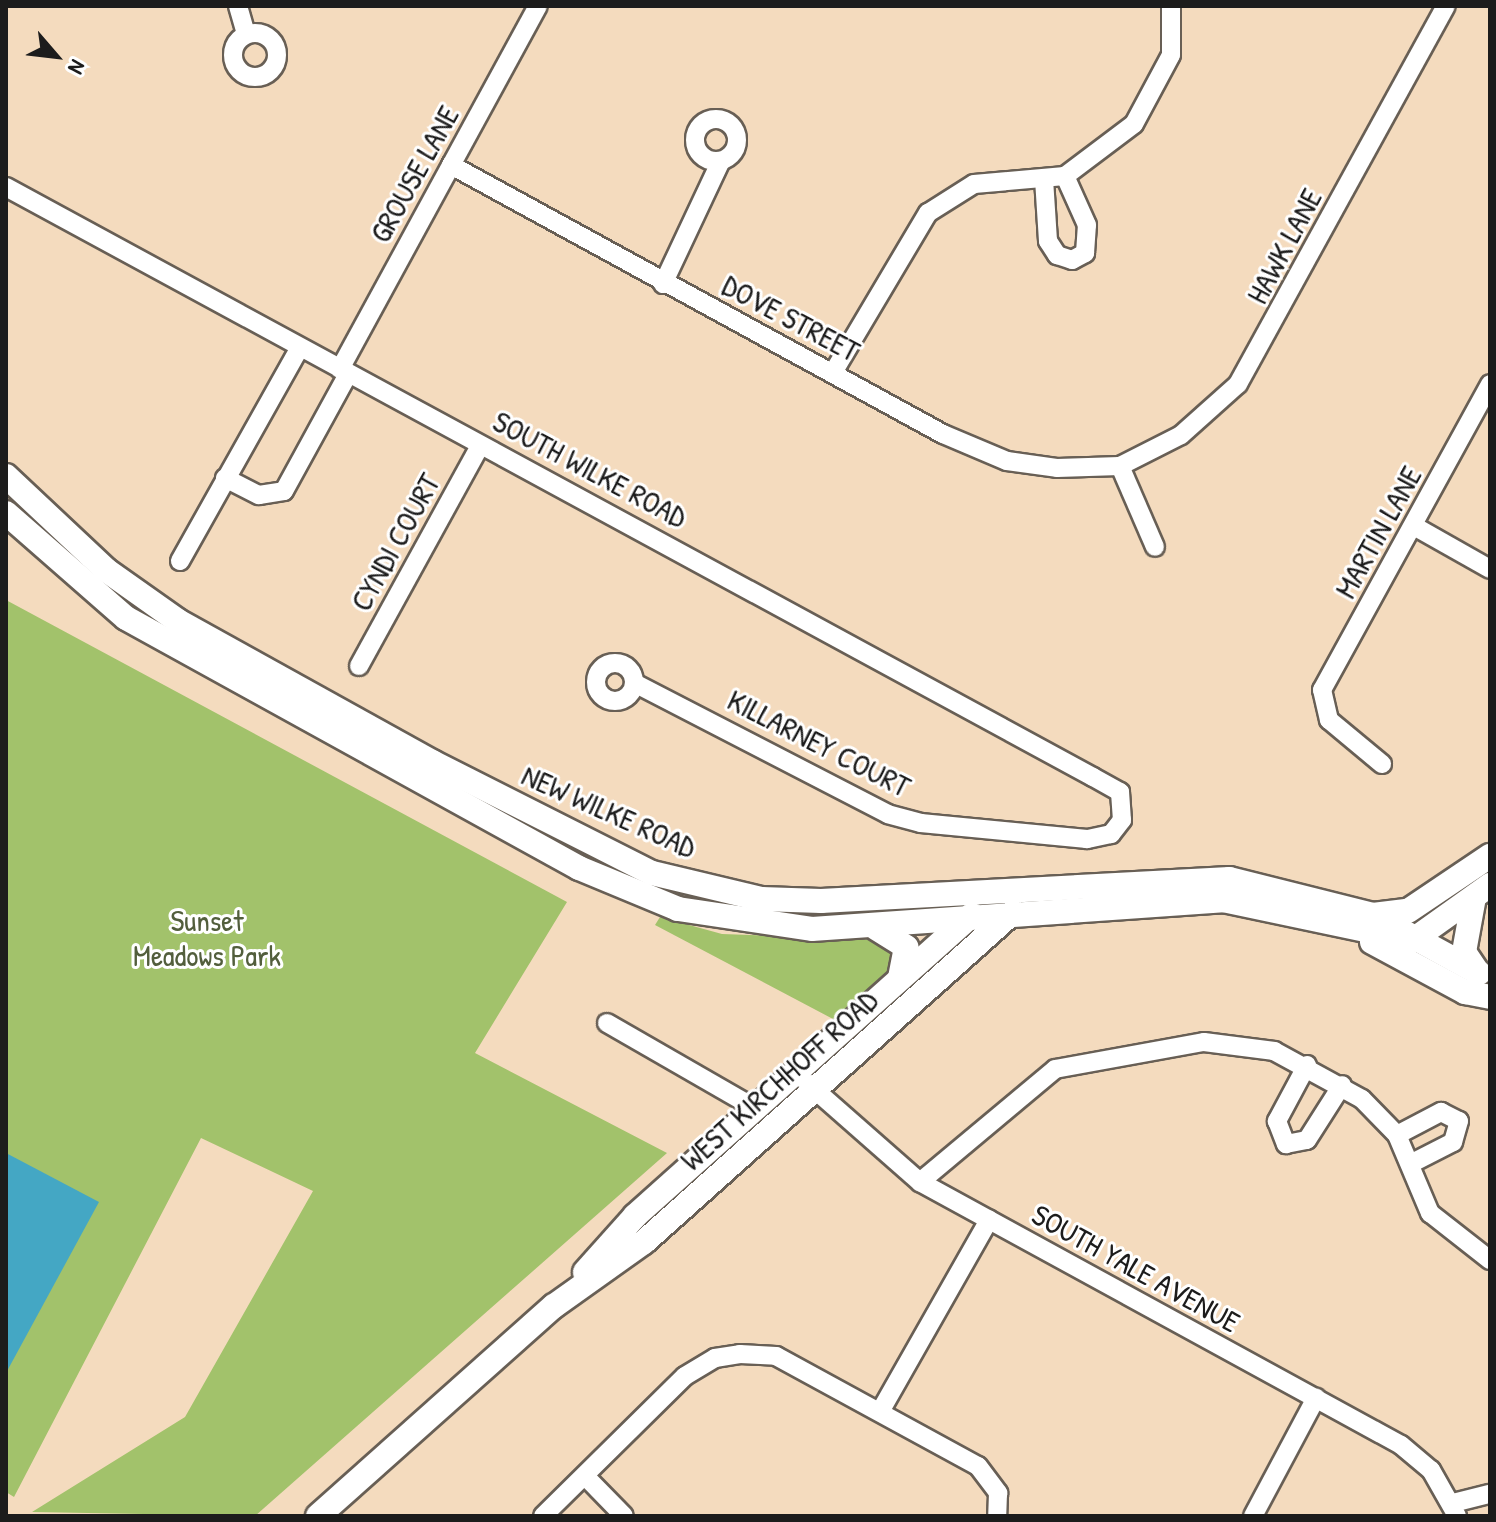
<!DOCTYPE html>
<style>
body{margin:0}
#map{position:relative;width:1496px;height:1522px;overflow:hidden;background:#f4dbbe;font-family:"Patrick Hand",sans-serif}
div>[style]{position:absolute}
.green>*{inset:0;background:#a2c26b}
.water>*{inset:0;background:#44a7c4}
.roads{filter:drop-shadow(2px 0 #685f55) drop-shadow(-2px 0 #685f55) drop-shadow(0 2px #685f55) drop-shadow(0 -2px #685f55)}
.minor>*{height:18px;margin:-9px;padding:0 9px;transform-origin:9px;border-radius:9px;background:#fff}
.minor>.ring{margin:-9px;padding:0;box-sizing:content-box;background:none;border:18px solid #fff;border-radius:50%}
.major>*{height:24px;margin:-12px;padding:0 12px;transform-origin:12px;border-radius:12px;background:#fff}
span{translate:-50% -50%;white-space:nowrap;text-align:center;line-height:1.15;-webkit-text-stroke:6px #fff;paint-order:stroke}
.street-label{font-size:30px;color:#1c1c1c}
.park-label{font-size:30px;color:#525e3c}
.frame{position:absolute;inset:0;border:8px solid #1c1c1c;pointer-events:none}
.north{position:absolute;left:16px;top:16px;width:80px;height:80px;-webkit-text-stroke:6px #fff;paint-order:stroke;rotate:118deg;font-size:22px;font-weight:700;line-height:32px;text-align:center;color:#1c1c1c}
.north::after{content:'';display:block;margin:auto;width:28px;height:36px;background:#1c1c1c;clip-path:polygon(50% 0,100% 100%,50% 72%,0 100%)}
</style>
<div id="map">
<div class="green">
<div style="clip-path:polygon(6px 600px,567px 902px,475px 1053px,667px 1153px,255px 1516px,32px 1512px,185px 1417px,313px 1191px,201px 1138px,14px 1497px,6px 1492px)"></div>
<div style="clip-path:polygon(660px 917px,722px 934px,883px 940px,897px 952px,894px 971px,833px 1019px,655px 925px)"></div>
</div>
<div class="water">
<div style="clip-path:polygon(6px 1153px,99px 1202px,6px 1373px)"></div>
</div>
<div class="roads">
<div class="minor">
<div style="left:238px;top:6px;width:29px;rotate:74deg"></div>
<div class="ring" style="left:233px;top:33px;width:26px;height:26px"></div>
<div class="ring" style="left:695px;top:119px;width:24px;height:24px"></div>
<div style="left:451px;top:165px;width:561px;rotate:28.67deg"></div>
<div style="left:943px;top:434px;width:69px;rotate:22.9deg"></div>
<div style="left:1007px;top:461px;width:50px;rotate:8deg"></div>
<div style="left:1057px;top:468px;width:63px;rotate:-1.8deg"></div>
<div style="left:1120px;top:466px;width:68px;rotate:-26.9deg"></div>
<div style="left:1181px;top:435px;width:76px;rotate:-41.8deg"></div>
<div style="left:1238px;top:384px;width:431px;rotate:-61.2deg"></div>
<div style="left:1044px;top:179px;width:62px;rotate:86.3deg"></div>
<div style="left:1048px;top:241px;width:17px;rotate:57deg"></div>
<div style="left:1057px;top:255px;width:16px;rotate:18deg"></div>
<div style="left:1072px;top:260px;width:15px;rotate:-28deg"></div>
<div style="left:1085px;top:253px;width:28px;rotate:-86deg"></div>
<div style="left:1087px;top:225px;width:54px;rotate:-114.2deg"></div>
<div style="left:6px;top:187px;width:1237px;rotate:28.49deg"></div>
<div style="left:1093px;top:777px;width:31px;rotate:29deg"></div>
<div style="left:1120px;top:792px;width:28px;rotate:86deg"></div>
<div style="left:1122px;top:820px;width:18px;rotate:128deg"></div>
<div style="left:1111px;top:834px;width:25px;rotate:168deg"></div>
<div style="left:1087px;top:839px;width:167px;rotate:-174.5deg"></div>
<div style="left:921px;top:823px;width:34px;rotate:-165deg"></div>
<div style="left:888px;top:814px;width:286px;rotate:-152.7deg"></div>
<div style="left:663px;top:284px;width:136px;rotate:-64.8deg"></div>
<div style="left:340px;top:369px;width:413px;rotate:-61.4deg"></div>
<div style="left:834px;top:371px;width:184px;rotate:-59.3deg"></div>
<div style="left:928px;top:213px;width:54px;rotate:-32.2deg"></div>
<div style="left:974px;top:184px;width:91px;rotate:-5deg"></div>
<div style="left:1065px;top:176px;width:86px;rotate:-37deg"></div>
<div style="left:1134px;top:124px;width:78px;rotate:-61.8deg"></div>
<div style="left:1171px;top:55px;width:49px;rotate:-90deg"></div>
<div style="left:1120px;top:466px;width:88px;rotate:66.6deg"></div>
<div style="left:225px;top:478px;width:38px;rotate:27deg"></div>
<div style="left:259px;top:495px;width:25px;rotate:-9deg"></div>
<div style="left:284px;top:491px;width:133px;rotate:-61.3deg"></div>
<div style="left:1414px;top:526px;width:87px;rotate:29.5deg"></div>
<div style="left:180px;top:561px;width:245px;rotate:-60.7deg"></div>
<div class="ring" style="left:596px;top:663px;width:20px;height:20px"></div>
<div style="left:359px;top:666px;width:251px;rotate:-61.2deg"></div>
<div style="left:1382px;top:764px;width:69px;rotate:-140.3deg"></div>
<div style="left:1329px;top:720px;width:31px;rotate:-103deg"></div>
<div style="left:1322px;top:690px;width:349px;rotate:-61.2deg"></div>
<div style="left:607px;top:1023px;width:171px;rotate:29.9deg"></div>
<div style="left:1307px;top:1065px;width:64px;rotate:118.2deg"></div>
<div style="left:1277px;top:1121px;width:25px;rotate:69deg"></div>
<div style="left:1286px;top:1144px;width:21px;rotate:-11deg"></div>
<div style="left:1307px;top:1140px;width:65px;rotate:-57.5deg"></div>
<div style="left:806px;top:1082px;width:152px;rotate:41.3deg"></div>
<div style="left:920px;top:1182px;width:548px;rotate:28.67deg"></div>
<div style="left:1401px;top:1445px;width:39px;rotate:40deg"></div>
<div style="left:1431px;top:1470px;width:53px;rotate:60.5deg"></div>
<div style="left:1397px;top:1135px;width:50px;rotate:-27.6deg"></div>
<div style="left:1441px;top:1112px;width:20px;rotate:27deg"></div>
<div style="left:1459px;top:1121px;width:22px;rotate:106deg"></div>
<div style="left:1453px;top:1142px;width:48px;rotate:152.9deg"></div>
<div style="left:920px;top:1182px;width:176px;rotate:-39.9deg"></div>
<div style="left:1055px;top:1069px;width:151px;rotate:-10.3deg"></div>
<div style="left:1204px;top:1042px;width:71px;rotate:7.3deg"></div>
<div style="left:1274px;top:1051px;width:100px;rotate:28.6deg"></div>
<div style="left:1362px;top:1099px;width:50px;rotate:45.8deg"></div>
<div style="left:1397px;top:1135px;width:85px;rotate:67.1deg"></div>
<div style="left:1430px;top:1213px;width:76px;rotate:38.1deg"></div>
<div style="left:881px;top:1410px;width:219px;rotate:-60.4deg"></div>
<div style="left:586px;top:1477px;width:54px;rotate:45.7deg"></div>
<div style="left:1453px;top:1503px;width:38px;rotate:-14deg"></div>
<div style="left:543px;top:1516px;width:199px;rotate:-44.6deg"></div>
<div style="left:685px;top:1376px;width:35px;rotate:-31deg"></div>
<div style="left:715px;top:1358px;width:25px;rotate:-9deg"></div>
<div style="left:740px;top:1354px;width:36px;rotate:3deg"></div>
<div style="left:776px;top:1356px;width:230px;rotate:28.6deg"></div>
<div style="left:978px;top:1466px;width:34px;rotate:53deg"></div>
<div style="left:998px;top:1493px;width:23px;rotate:92deg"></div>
<div style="left:1253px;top:1516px;width:134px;rotate:-61.9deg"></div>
</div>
<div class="major">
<div style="left:6px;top:476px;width:137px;rotate:43.2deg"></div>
<div style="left:106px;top:570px;width:88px;rotate:35.3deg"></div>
<div style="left:178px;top:621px;width:291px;rotate:29deg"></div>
<div style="left:432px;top:762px;width:246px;rotate:26.8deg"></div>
<div style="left:652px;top:873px;width:112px;rotate:13.4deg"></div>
<div style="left:761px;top:899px;width:60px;rotate:1.9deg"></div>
<div style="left:821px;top:901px;width:409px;rotate:-3.1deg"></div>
<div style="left:1229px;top:879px;width:148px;rotate:14deg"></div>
<div style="left:1373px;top:915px;width:121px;rotate:28.7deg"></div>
<div style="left:6px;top:513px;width:159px;rotate:41.2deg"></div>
<div style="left:126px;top:618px;width:517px;rotate:28.89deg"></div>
<div style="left:579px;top:868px;width:107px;rotate:22.5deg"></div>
<div style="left:678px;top:909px;width:135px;rotate:8.5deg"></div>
<div style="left:812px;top:929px;width:412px;rotate:-4deg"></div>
<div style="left:1223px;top:900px;width:194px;rotate:11.9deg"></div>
<div style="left:1413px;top:940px;width:95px;rotate:-35.5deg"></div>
<div style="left:1474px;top:897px;width:56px;rotate:100.3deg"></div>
<div style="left:1464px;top:952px;width:25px;rotate:56deg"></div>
<div style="left:1373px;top:915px;width:35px;rotate:-7deg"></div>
<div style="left:1408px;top:911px;width:99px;rotate:-33.9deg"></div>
<div style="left:876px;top:928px;width:36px;rotate:32deg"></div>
<div style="left:906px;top:947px;width:32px;rotate:101deg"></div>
<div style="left:1372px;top:942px;width:106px;rotate:28.3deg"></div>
<div style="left:1465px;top:992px;width:25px;rotate:11deg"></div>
<div style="left:585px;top:1272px;width:75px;rotate:-48.2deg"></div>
<div style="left:635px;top:1216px;width:452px;rotate:-41.8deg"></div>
<div style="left:318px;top:1516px;width:316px;rotate:-41.7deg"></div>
<div style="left:554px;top:1306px;width:110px;rotate:-35.4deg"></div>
<div style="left:644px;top:1242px;width:495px;rotate:-41.8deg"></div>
</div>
</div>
<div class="street-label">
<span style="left:414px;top:174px;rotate:-61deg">GROUSE LANE</span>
<span style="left:1284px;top:246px;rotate:-62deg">HAWK LANE</span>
<span style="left:791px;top:318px;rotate:28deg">DOVE STREET</span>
<span style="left:590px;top:469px;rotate:28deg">SOUTH WILKE ROAD</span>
<span style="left:1378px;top:532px;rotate:-61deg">MARTIN LANE</span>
<span style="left:395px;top:542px;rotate:-61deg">CYNDI COURT</span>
<span style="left:819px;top:743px;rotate:27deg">KILLARNEY COURT</span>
<span style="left:609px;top:811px;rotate:24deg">NEW WILKE ROAD</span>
<span style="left:779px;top:1080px;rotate:-42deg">WEST KIRCHHOFF ROAD</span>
<span style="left:1136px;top:1268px;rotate:29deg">SOUTH YALE AVENUE</span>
</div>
<div class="park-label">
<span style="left:207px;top:937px">Sunset<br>Meadows Park</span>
</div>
<div class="frame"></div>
<div class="north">N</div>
</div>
